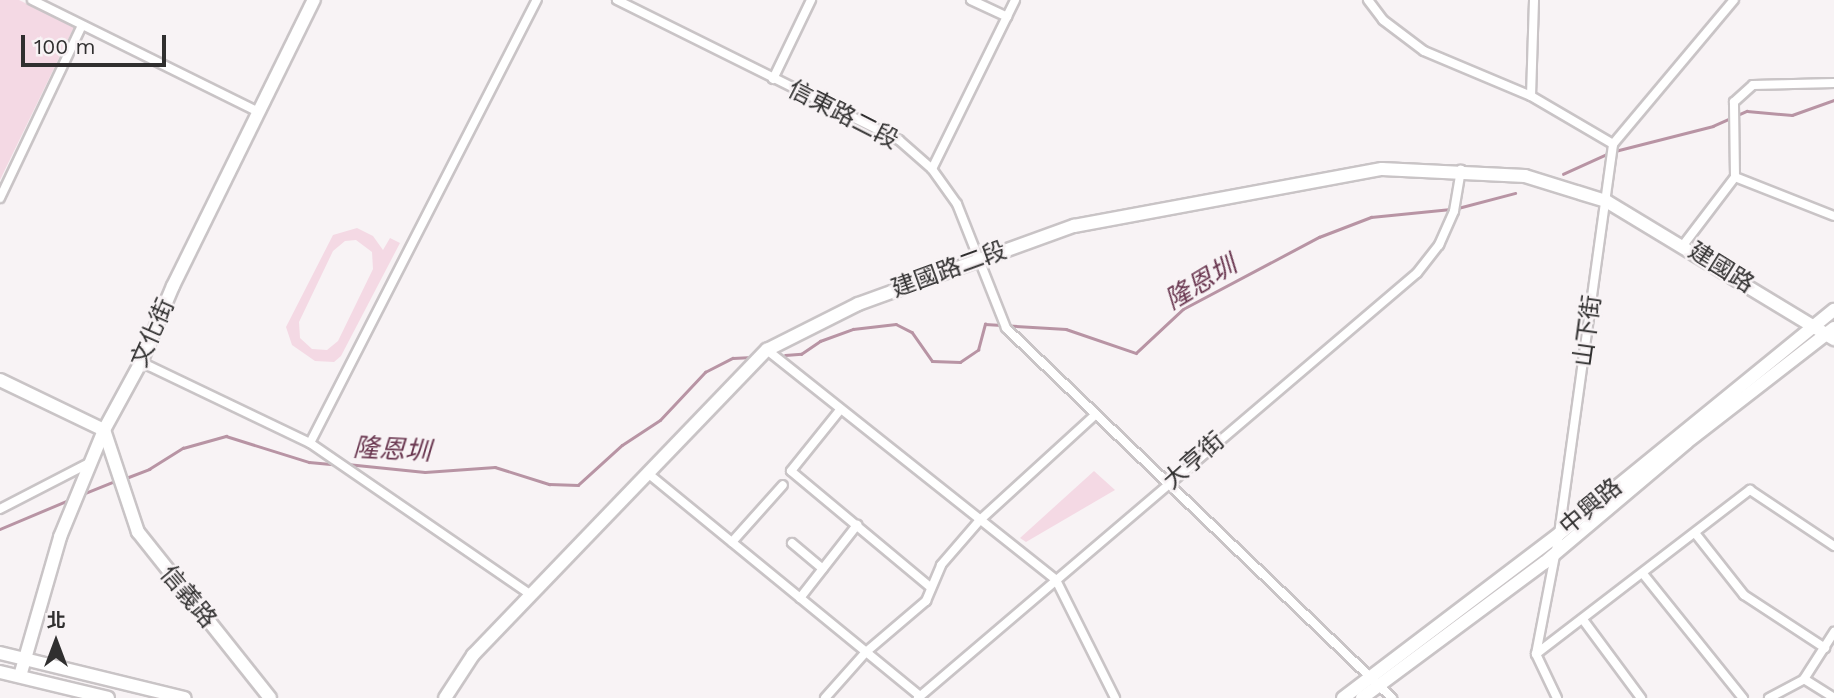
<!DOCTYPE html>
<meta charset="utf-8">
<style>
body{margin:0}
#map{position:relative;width:1834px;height:698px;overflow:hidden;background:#f8f3f5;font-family:"Work Sans","Noto Sans TC",sans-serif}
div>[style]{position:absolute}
.green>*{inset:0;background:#f4d9e4}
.stream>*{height:2.5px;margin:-1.25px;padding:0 1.25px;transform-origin:1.25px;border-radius:1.25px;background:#b894a4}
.roads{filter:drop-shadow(2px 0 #c9c4c6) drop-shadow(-2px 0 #c9c4c6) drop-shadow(0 2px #c9c4c6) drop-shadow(0 -2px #c9c4c6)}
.street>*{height:8px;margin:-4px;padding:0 4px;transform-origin:4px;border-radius:4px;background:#fff}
.secondary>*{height:12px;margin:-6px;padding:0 6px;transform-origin:6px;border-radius:6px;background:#fff}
span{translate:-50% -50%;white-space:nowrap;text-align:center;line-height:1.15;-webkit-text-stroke:5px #f8f3f5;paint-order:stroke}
.street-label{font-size:24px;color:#302f2f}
.water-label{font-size:26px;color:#69364f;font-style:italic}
.north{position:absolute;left:21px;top:607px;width:70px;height:70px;-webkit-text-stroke:5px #f8f3f5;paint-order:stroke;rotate:0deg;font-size:19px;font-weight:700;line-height:28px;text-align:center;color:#302f2f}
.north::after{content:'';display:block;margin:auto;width:24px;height:32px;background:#302f2f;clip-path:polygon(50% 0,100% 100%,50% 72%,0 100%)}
.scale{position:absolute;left:21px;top:35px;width:145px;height:32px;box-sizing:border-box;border:4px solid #302f2f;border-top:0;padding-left:9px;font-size:21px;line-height:24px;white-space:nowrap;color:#302f2f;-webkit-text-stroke:5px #f8f3f5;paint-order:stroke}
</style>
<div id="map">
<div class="green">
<div style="clip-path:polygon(0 0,19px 0,74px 27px,0 180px)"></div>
<div style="clip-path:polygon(evenodd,357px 228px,373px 236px,383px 250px,390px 238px,400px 243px,341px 356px,334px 362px,315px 361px,292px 345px,286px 327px,333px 235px,357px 228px,356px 240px,372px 252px,373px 269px,338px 341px,327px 350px,312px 349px,300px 338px,299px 322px,333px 251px,345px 241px,356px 240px)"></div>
<div style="clip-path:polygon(1094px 471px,1115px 490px,1026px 542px,1020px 538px)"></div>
</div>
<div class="stream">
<div style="left:1615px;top:151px;width:101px;rotate:-14.3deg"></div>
<div style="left:1713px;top:126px;width:37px;rotate:-24deg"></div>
<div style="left:1747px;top:111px;width:45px;rotate:5.1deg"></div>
<div style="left:1792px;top:115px;width:45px;rotate:-19.7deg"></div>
<div style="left:1563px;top:174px;width:51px;rotate:-24.5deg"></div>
<div style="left:1458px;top:208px;width:59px;rotate:-14.7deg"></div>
<div style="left:785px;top:355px;width:16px;rotate:-4deg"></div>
<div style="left:801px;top:354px;width:23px;rotate:-34deg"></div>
<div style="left:820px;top:341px;width:35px;rotate:-20deg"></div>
<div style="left:853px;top:329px;width:43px;rotate:-6.6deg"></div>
<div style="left:896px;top:324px;width:18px;rotate:27deg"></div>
<div style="left:912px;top:332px;width:35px;rotate:55deg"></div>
<div style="left:932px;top:361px;width:28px;rotate:2deg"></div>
<div style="left:960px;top:362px;width:22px;rotate:-34deg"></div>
<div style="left:978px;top:350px;width:27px;rotate:-75deg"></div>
<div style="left:985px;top:324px;width:81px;rotate:3.5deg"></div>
<div style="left:1066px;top:329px;width:74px;rotate:18.9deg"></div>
<div style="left:1136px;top:353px;width:64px;rotate:-43.1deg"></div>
<div style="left:1183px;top:309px;width:154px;rotate:-27.9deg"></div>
<div style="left:1319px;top:237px;width:56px;rotate:-21deg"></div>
<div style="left:1371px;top:217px;width:80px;rotate:-5.7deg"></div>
<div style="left:347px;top:464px;width:78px;rotate:5.9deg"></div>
<div style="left:425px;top:472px;width:70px;rotate:-4.1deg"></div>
<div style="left:495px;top:467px;width:57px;rotate:17.5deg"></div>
<div style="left:549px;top:484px;width:29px;rotate:2deg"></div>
<div style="left:578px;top:485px;width:59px;rotate:-42.3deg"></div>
<div style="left:622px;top:445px;width:45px;rotate:-33.3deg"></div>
<div style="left:660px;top:420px;width:66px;rotate:-46.8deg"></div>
<div style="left:705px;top:372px;width:31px;rotate:-27deg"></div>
<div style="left:733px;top:358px;width:19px;rotate:-3deg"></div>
<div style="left:126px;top:478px;width:25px;rotate:-21deg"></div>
<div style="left:149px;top:469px;width:40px;rotate:-32deg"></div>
<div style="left:183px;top:448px;width:45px;rotate:-15.6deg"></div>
<div style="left:226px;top:436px;width:87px;rotate:17.4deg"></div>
<div style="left:309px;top:462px;width:24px;rotate:5deg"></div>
<div style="left:83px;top:494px;width:35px;rotate:-22deg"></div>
<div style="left:0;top:529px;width:77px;rotate:-22.9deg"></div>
</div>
<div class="roads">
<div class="street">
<div style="left:32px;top:0;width:253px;rotate:26.3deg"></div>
<div style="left:617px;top:0;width:315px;rotate:26.4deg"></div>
<div style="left:899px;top:140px;width:44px;rotate:41.3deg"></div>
<div style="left:932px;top:169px;width:43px;rotate:54.5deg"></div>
<div style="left:957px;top:204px;width:133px;rotate:68.4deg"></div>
<div style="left:1006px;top:328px;width:535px;rotate:43.79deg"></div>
<div style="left:971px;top:0;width:40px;rotate:25deg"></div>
<div style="left:1368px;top:0;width:25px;rotate:53deg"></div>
<div style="left:1383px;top:20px;width:51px;rotate:37.1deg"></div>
<div style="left:1424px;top:51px;width:116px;rotate:22.8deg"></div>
<div style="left:1531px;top:96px;width:95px;rotate:30.3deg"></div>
<div style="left:773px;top:79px;width:88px;rotate:-64.3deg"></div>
<div style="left:1531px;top:96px;width:96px;rotate:-88.2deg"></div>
<div style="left:932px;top:169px;width:188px;rotate:-63.8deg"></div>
<div style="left:1735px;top:177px;width:106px;rotate:21.5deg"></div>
<div style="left:0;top:198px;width:191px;rotate:-64.6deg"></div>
<div style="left:1684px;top:244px;width:84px;rotate:-52.7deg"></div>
<div style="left:1735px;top:177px;width:75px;rotate:-90.8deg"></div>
<div style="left:1734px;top:102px;width:25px;rotate:-42deg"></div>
<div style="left:1753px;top:85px;width:81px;rotate:-1.4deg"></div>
<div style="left:767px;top:350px;width:369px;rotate:38.5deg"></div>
<div style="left:1056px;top:580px;width:132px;rotate:63.4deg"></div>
<div style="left:141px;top:362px;width:187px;rotate:25.6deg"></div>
<div style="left:310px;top:443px;width:267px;rotate:34.5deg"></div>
<div style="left:840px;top:410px;width:78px;rotate:128.8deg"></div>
<div style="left:791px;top:471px;width:180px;rotate:39.8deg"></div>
<div style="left:310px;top:443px;width:498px;rotate:-62.9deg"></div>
<div style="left:650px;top:475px;width:349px;rotate:39.3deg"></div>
<div style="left:0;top:509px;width:100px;rotate:-27.3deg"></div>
<div style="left:1695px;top:533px;width:79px;rotate:51.7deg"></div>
<div style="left:1744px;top:595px;width:97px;rotate:33.2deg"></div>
<div style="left:732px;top:542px;width:76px;rotate:-48.2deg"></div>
<div style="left:792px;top:543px;width:40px;rotate:40deg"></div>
<div style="left:1644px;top:575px;width:158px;rotate:51.2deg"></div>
<div style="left:800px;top:598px;width:93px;rotate:-52deg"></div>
<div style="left:1584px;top:621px;width:96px;rotate:53.5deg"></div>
<div style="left:1536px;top:654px;width:270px;rotate:-37.5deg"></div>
<div style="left:1750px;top:490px;width:101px;rotate:33.7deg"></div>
<div style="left:1804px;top:679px;width:36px;rotate:32deg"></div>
<div style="left:825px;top:698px;width:62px;rotate:-48.3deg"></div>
<div style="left:866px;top:652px;width:79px;rotate:-40.4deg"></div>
<div style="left:926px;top:601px;width:39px;rotate:-67deg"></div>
<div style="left:941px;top:565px;width:60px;rotate:-49.1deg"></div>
<div style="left:980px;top:520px;width:157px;rotate:-42.4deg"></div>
<div style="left:918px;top:698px;width:655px;rotate:-40.42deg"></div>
<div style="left:1417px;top:273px;width:36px;rotate:-52deg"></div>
<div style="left:1439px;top:245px;width:37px;rotate:-66deg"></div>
<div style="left:1454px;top:211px;width:42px;rotate:-80.3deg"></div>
<div style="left:1557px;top:698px;width:49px;rotate:-115.5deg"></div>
<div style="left:1536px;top:654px;width:122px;rotate:-79.1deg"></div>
<div style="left:1559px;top:534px;width:394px;rotate:-82.1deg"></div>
<div style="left:1613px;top:144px;width:188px;rotate:-50deg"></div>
<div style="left:1769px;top:698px;width:40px;rotate:-28deg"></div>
<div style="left:1804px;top:679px;width:56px;rotate:-57.4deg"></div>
</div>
<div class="secondary">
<div style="left:0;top:380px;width:115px;rotate:25.7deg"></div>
<div style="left:104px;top:430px;width:108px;rotate:71.6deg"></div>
<div style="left:138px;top:532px;width:212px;rotate:51.5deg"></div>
<div style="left:0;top:653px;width:190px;rotate:13.7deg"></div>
<div style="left:0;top:672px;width:111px;rotate:13.5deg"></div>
<div style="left:20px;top:676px;width:145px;rotate:-73.9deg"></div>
<div style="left:60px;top:537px;width:116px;rotate:-67.6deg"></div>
<div style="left:104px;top:430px;width:77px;rotate:-61.4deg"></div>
<div style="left:141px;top:362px;width:82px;rotate:-67.2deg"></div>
<div style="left:173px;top:286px;width:319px;rotate:-63.8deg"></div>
<div style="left:445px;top:698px;width:51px;rotate:-56.9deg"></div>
<div style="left:473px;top:655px;width:424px;rotate:-46.1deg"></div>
<div style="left:767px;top:350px;width:102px;rotate:-26.8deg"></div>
<div style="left:858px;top:304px;width:230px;rotate:-19.9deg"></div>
<div style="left:1074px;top:226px;width:313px;rotate:-10.5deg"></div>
<div style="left:1382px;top:169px;width:143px;rotate:2.8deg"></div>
<div style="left:1525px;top:176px;width:85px;rotate:17.2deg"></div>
<div style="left:1606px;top:201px;width:267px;rotate:31.2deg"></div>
<div style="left:1343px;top:698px;width:271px;rotate:-37.2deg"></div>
<div style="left:1559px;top:534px;width:355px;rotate:-39.2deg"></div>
<div style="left:1362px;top:698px;width:227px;rotate:-36.6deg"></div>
<div style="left:1544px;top:563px;width:187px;rotate:-40.2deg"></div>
<div style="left:1687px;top:442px;width:186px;rotate:-37.8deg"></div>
</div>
</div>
<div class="street-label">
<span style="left:843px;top:115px;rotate:27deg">信東路二段</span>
<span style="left:1721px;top:268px;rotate:32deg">建國路</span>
<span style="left:949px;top:270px;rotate:-20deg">建國路二段</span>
<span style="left:1588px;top:331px;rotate:-82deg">山下街</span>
<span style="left:153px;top:333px;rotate:-66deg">文化街</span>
<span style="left:1194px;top:461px;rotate:-41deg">大亨街</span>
<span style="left:1591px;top:507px;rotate:-40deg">中興路</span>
<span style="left:188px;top:597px;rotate:50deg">信義路</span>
</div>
<div class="water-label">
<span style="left:1201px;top:283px;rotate:-31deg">隆恩圳</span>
<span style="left:392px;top:450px;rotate:3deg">隆恩圳</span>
</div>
<div class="north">北</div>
<div class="scale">100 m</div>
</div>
